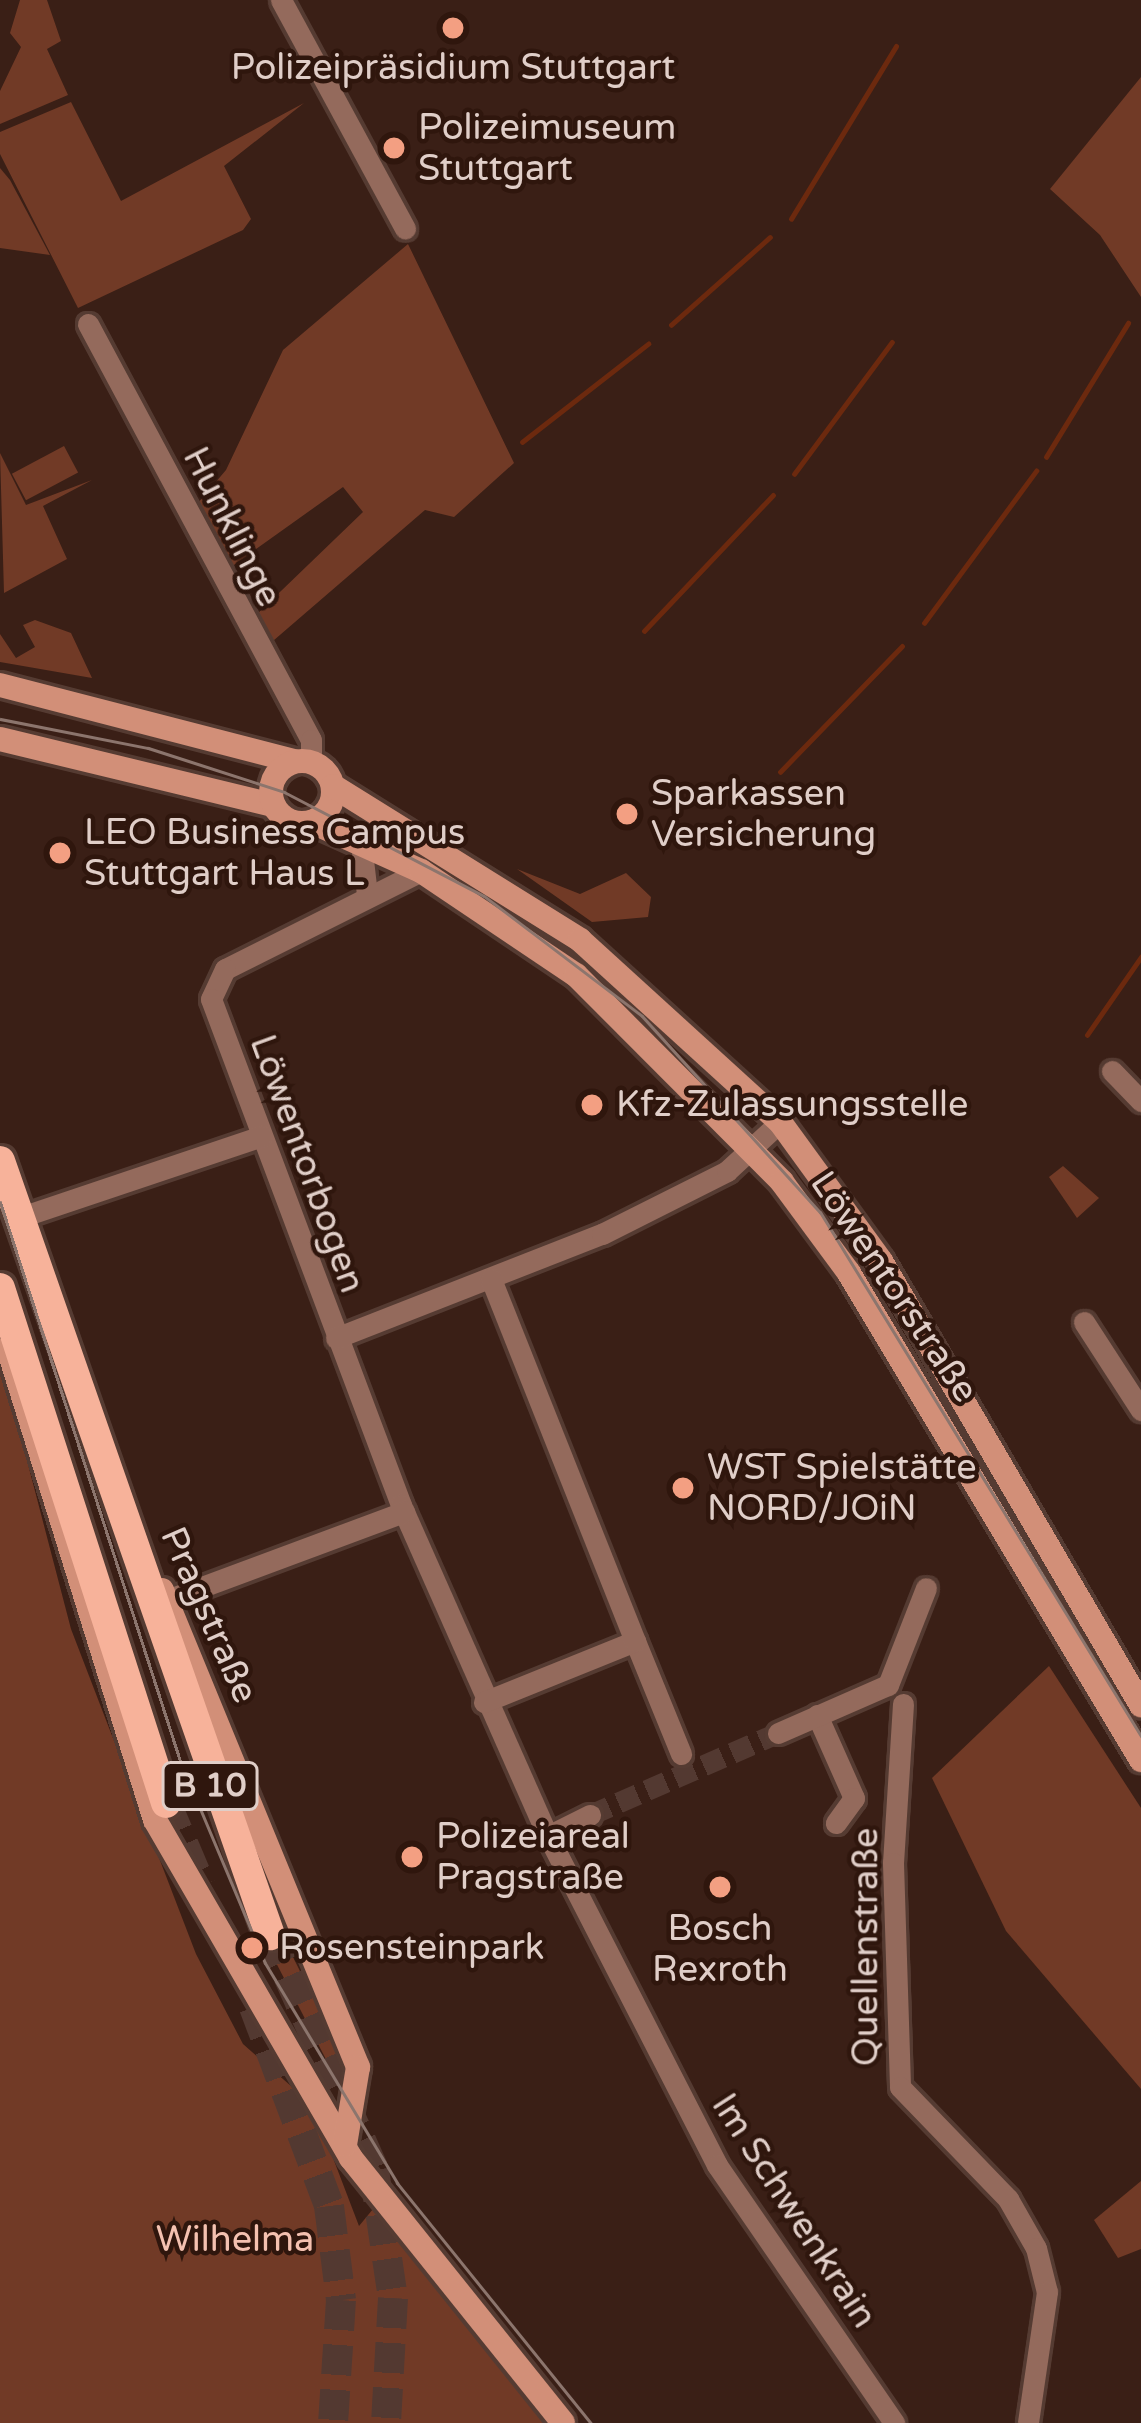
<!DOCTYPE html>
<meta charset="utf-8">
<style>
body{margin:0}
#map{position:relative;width:1141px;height:2423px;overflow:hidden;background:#3a1f16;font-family:"Varela Round",sans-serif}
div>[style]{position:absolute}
.green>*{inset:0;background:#713a26;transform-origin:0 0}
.stream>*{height:4.5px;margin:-2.25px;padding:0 2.25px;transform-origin:2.25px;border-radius:2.25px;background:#6c290e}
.street-tunnel>*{height:21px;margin-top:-10.5px;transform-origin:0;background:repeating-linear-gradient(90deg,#533931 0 21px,transparent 0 31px)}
.primary-tunnel>*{height:30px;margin-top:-15px;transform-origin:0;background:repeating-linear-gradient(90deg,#533931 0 30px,transparent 0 45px)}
.roads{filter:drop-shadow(3px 0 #553b32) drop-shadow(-3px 0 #553b32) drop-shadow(0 3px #553b32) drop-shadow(0 -3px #553b32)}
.street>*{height:21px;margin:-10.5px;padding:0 10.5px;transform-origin:10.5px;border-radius:10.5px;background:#946a5c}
.secondary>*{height:24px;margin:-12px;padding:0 12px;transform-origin:12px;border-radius:12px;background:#d28f78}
.secondary>.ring{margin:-12px;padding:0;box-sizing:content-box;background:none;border:24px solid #d28f78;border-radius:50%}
.primary>*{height:30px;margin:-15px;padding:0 15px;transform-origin:15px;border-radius:15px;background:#f7b29a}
.tram>*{height:3px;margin:-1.5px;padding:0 1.5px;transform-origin:1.5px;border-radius:1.5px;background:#8c756d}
.dots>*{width:33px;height:33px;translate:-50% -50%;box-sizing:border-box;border:6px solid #2f160d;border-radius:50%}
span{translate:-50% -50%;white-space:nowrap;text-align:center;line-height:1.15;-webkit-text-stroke:9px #2f160d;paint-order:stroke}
.shield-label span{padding:3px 9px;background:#2f160d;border:3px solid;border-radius:9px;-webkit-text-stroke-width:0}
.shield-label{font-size:33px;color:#e0cec8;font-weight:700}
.poi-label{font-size:36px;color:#e0cec8}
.left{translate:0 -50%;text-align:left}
.street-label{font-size:36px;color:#e0cec8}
.park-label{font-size:36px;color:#f4c1b0}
</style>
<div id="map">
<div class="green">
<div style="clip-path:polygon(20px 0,47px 0,61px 41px,47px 49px,68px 95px,0 124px,0 91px,21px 47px,10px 33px)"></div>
<div style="clip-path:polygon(1141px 77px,1141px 297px,1100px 235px,1050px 189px)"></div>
<div style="clip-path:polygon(71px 102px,121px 201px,304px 103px,224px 166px,251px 219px,243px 230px,78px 308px,0 154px,0 132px)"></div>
<div style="clip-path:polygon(0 168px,10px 180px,50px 255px,0 248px)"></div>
<div style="clip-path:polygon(408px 244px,514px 463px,454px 517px,425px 510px,266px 647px,251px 620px,363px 512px,343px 487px,224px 572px,192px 510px,226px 470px,283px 350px)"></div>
<div style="left:64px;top:446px;width:30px;height:59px;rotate:62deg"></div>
<div style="clip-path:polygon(0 453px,26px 505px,92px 480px,43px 506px,67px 559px,4px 593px)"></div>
<div style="clip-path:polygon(35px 620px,71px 633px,92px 678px,0 662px,0 634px,16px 658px,35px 647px,23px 625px)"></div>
<div style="clip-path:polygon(517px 869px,580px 894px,626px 873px,651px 897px,648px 917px,592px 922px)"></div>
<div style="clip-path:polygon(1063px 1166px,1099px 1198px,1077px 1218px,1049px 1177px)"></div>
<div style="clip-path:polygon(0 1357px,71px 1629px,196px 1954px,243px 2044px,291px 2086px,325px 2137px,359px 2226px,373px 2209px,548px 2423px,0 2423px)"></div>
<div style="clip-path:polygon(1049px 1666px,1141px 1808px,1141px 2089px,1006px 1931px,932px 1778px)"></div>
<div style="clip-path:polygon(287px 1945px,355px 2082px,346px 2098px,271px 1953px)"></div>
<div style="clip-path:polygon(1141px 2181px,1141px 2249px,1118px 2258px,1094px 2220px)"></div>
</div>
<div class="stream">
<div style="left:791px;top:219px;width:202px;rotate:-58.7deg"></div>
<div style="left:671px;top:325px;width:132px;rotate:-41.6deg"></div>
<div style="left:522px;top:442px;width:160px;rotate:-37.9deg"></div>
<div style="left:1046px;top:457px;width:157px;rotate:-58.5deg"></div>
<div style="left:794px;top:474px;width:164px;rotate:-53.4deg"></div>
<div style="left:924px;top:623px;width:189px;rotate:-53.6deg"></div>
<div style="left:644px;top:631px;width:187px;rotate:-46.5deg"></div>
<div style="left:780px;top:772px;width:175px;rotate:-45.9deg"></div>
<div style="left:1087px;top:1035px;width:95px;rotate:-55.3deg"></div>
</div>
<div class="street-tunnel">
<div style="left:590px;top:1815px;width:205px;rotate:-23.6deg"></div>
</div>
<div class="primary-tunnel">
<div style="left:166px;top:1803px;width:90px;rotate:67.1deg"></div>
<div style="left:270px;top:1935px;width:257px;rotate:66.1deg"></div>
<div style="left:374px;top:2170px;width:129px;rotate:81.6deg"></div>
<div style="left:393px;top:2298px;width:125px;rotate:93.2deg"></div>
<div style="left:254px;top:2007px;width:213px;rotate:69.3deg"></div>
<div style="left:329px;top:2206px;width:95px;rotate:82.7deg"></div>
<div style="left:341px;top:2300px;width:123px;rotate:93.7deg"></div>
</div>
<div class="roads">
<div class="street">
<div style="left:281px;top:0;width:260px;rotate:61.5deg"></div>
<div style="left:88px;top:324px;width:472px;rotate:61.8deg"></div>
<div style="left:311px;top:740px;width:21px;rotate:90deg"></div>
<div style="left:361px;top:843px;width:51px;rotate:83.3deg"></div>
<div style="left:421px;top:871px;width:219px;rotate:153.4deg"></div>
<div style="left:225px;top:969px;width:33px;rotate:115deg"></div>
<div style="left:211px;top:999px;width:540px;rotate:69.42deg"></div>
<div style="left:401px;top:1505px;width:362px;rotate:66.1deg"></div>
<div style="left:548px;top:1836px;width:370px;rotate:62.8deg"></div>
<div style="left:717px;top:2165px;width:313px;rotate:55.5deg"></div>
<div style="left:1112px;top:1071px;width:42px;rotate:46deg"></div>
<div style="left:18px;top:1218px;width:257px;rotate:-18.6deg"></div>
<div style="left:1084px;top:1322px;width:105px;rotate:57.1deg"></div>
<div style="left:336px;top:1338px;width:286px;rotate:-21.4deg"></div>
<div style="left:602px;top:1234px;width:140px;rotate:-26.7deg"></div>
<div style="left:727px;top:1171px;width:72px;rotate:-42.8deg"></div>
<div style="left:167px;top:1600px;width:253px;rotate:-20.4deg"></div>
<div style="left:635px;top:1641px;width:122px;rotate:67.8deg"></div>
<div style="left:484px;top:1702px;width:163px;rotate:-22deg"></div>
<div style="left:635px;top:1641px;width:390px;rotate:-111.7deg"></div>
<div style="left:903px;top:1704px;width:159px;rotate:93.6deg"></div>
<div style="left:893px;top:1863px;width:224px;rotate:88.2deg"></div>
<div style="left:900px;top:2087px;width:156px;rotate:46deg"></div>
<div style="left:1008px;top:2199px;width:56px;rotate:60.3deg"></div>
<div style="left:1036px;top:2248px;width:45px;rotate:76deg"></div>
<div style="left:1047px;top:2292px;width:132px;rotate:98.3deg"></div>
<div style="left:817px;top:1715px;width:91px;rotate:66deg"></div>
<div style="left:854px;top:1798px;width:31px;rotate:126deg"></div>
<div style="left:778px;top:1733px;width:120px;rotate:-23.6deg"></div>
<div style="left:888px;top:1685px;width:104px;rotate:-68.6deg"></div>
<div style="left:548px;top:1836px;width:47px;rotate:-26.6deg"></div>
</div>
<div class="secondary">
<div style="left:0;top:685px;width:304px;rotate:14.5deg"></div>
<div style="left:0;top:739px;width:281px;rotate:13.6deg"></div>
<div class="ring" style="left:271px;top:761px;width:38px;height:38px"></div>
<div style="left:333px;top:786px;width:291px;rotate:31.9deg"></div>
<div style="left:580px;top:940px;width:270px;rotate:42.3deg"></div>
<div style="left:780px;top:1122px;width:172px;rotate:54deg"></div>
<div style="left:881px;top:1261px;width:515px;rotate:59.65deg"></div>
<div style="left:312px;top:822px;width:120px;rotate:24.2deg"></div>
<div style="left:421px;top:871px;width:187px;rotate:33.9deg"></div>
<div style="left:576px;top:975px;width:292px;rotate:45.1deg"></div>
<div style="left:782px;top:1182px;width:113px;rotate:53.6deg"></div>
<div style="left:849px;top:1273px;width:568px;rotate:59.05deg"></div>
<div style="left:8px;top:1348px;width:494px;rotate:72.7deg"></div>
<div style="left:155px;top:1820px;width:391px;rotate:59.9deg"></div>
<div style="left:351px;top:2158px;width:339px;rotate:51.3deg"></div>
<div style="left:162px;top:1590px;width:516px;rotate:67.66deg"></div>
<div style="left:358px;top:2067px;width:79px;rotate:99.5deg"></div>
</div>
<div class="primary">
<div style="left:0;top:1161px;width:820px;rotate:70.77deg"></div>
<div style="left:0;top:1288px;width:541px;rotate:72.13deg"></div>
</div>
</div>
<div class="tram">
<div style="left:0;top:719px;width:151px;rotate:11.1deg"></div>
<div style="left:148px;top:748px;width:143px;rotate:17.9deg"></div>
<div style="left:284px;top:792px;width:225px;rotate:27.5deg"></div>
<div style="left:484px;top:896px;width:198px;rotate:37.2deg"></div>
<div style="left:642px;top:1016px;width:265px;rotate:47.8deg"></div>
<div style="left:820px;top:1212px;width:615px;rotate:58.51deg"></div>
<div style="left:0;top:1202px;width:587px;rotate:72.15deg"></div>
<div style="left:180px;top:1761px;width:219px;rotate:67.2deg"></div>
<div style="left:265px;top:1963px;width:257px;rotate:59deg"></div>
<div style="left:397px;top:2183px;width:309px;rotate:51.1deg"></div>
</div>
<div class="dots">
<div style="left:453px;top:28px;background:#f39f82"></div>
<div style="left:394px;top:148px;background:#f39f82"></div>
<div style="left:627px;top:814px;background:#f39f82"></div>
<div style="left:60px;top:853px;background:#f39f82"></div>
<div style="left:592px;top:1105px;background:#f39f82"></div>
<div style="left:683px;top:1488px;background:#f39f82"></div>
<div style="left:412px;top:1857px;background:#f39f82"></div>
<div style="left:720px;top:1887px;background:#f39f82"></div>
<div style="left:252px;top:1948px;background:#f39f82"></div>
</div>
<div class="shield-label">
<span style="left:210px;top:1786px">B 10</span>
</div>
<div class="poi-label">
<span style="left:453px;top:68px">Polizeipräsidium Stuttgart</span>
<span class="left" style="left:418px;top:148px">Polizeimuseum<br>Stuttgart</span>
<span class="left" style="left:651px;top:814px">Sparkassen<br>Versicherung</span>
<span class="left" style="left:84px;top:853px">LEO Business Campus<br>Stuttgart Haus L</span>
<span class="left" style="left:616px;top:1105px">Kfz-Zulassungsstelle</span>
<span class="left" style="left:707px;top:1488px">WST Spielstätte<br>NORD/JOiN</span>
<span class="left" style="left:436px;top:1857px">Polizeiareal<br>Pragstraße</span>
<span style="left:720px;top:1949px">Bosch<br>Rexroth</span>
<span class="left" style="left:279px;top:1948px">Rosensteinpark</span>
</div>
<div class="street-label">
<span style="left:232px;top:527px;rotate:63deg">Hunklinge</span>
<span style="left:307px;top:1164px;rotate:70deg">Löwentorbogen</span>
<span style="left:894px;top:1287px;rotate:56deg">Löwentorstraße</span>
<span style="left:209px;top:1615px;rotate:66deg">Pragstraße</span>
<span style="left:866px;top:1947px;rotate:-90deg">Quellenstraße</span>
<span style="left:794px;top:2211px;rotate:57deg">Im Schwenkrain</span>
</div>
<div class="park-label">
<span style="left:235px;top:2240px">Wilhelma</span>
</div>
</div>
